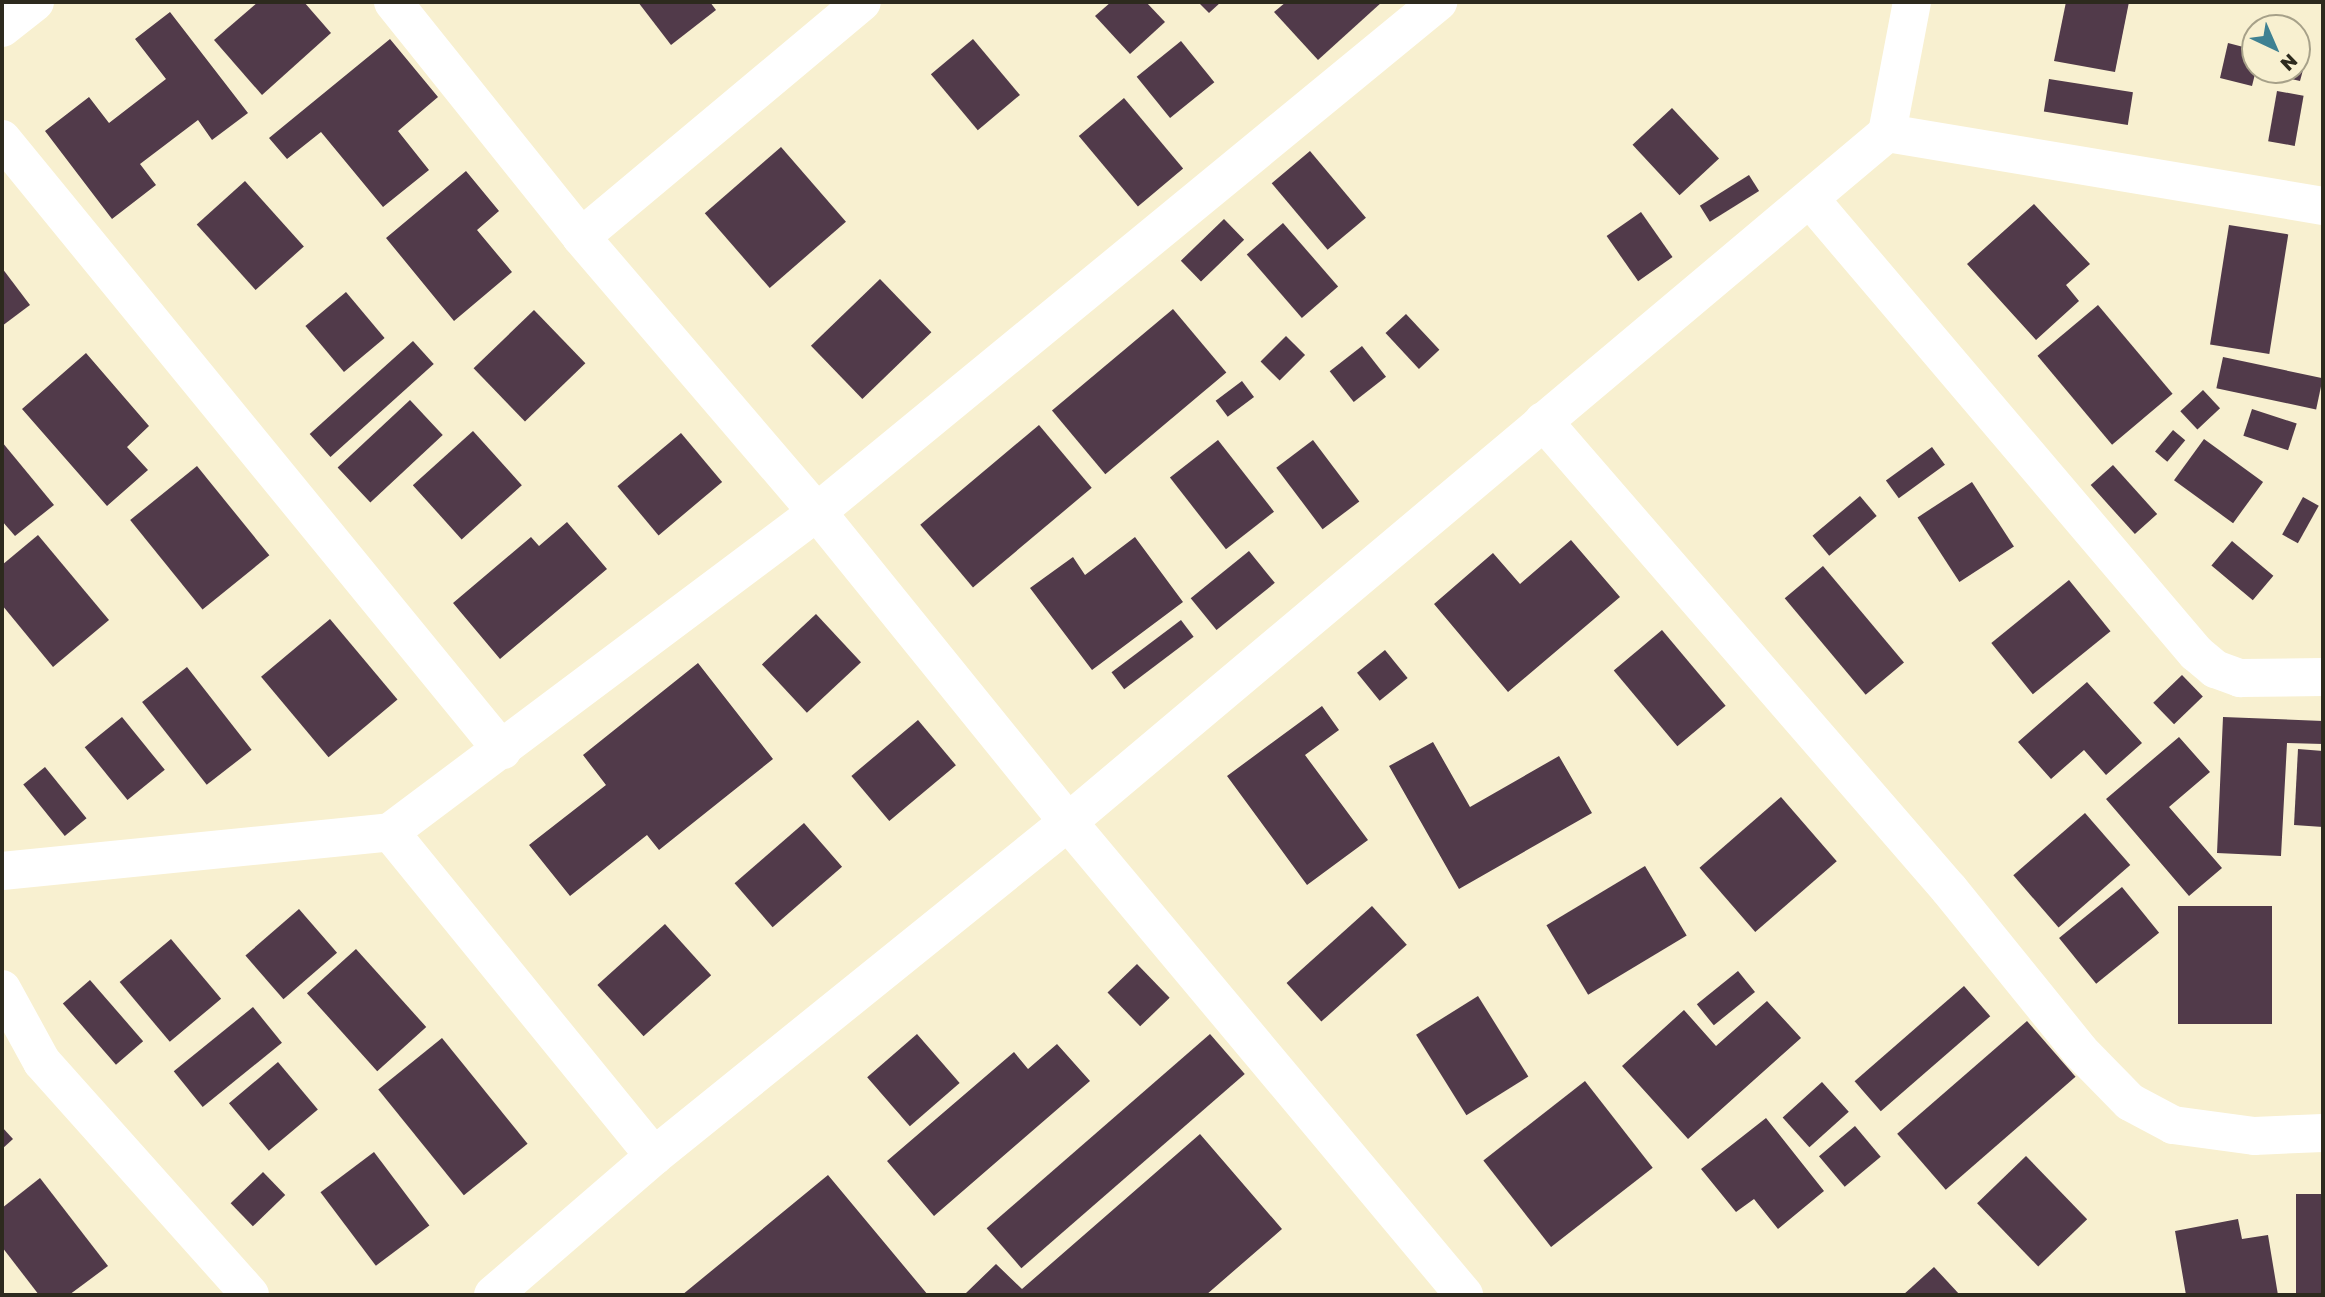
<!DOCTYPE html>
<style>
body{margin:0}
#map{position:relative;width:2325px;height:1297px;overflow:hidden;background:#f8f0d0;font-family:"Golos Text",sans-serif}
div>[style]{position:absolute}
.building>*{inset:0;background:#513a4a;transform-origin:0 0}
.street>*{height:38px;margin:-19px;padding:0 19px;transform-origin:19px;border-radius:19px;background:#fff}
span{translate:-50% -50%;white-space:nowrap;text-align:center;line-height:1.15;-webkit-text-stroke:7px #f8f0d0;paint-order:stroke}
.frame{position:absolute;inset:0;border:4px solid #2d2a1e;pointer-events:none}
.north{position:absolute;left:2241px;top:14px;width:70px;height:70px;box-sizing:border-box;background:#f8f0d0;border:2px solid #a7a189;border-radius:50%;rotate:136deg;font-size:19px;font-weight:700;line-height:28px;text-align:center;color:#2d2a1e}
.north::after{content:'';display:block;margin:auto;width:24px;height:32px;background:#3f8192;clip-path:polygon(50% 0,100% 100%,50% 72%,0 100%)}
</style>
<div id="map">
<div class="building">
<div style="clip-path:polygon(258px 2px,304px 2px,331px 33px,262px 95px,214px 40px)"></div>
<div style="clip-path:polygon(638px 2px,710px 2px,716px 10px,671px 45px)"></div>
<div style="clip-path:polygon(1111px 2px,1146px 2px,1165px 22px,1130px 54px,1095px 16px)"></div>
<div style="clip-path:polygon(1198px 2px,1221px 2px,1209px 13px)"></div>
<div style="clip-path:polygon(1286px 2px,1382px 2px,1318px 60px,1274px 12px)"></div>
<div style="clip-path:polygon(2066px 2px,2129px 2px,2115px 72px,2054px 61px)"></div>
<div style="clip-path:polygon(170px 12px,248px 113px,212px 140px,198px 120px,140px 164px,156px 185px,112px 219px,45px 131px,89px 97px,109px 123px,166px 79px,135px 39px)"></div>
<div style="clip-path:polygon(390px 39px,438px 97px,398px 131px,429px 170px,383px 207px,321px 132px,287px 159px,269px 138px)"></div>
<div style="left:973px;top:39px;width:73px;height:55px;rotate:50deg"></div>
<div style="left:1181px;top:41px;width:53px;height:57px;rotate:51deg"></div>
<div style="clip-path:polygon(2228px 43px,2255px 50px,2256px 70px,2252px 86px,2220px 78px)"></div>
<div style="clip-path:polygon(2297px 57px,2306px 59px,2300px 81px,2270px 74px,2271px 70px,2297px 70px)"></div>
<div style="left:2049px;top:79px;width:85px;height:33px;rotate:9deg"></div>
<div style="left:2277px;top:91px;width:27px;height:51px;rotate:10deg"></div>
<div style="left:1124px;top:98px;width:92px;height:59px;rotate:50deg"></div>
<div style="left:1672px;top:108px;width:69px;height:54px;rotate:47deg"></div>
<div style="left:781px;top:147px;width:99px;height:101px;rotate:49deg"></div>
<div style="left:1310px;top:151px;width:87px;height:50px;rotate:50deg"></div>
<div style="clip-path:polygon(466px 171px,499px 211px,477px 230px,512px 272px,454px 321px,386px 238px)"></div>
<div style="left:1749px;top:175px;width:19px;height:58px;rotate:58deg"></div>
<div style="left:245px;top:181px;width:88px;height:65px;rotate:48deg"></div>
<div style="clip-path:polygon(2034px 204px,2090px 264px,2066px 285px,2079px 301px,2036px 340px,1967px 264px)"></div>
<div style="left:1641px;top:212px;width:55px;height:42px;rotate:55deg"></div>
<div style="left:1224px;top:219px;width:29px;height:60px;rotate:46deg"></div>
<div style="left:1283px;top:223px;width:84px;height:48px;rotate:49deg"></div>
<div style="left:2229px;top:225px;width:60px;height:121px;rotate:9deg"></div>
<div style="clip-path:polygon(2px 268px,30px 305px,2px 326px)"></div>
<div style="left:880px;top:279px;width:74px;height:96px;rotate:46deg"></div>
<div style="left:346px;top:292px;width:60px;height:53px;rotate:50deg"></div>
<div style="left:2098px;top:305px;width:116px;height:79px;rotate:50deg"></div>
<div style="left:1173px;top:309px;width:83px;height:158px;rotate:50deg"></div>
<div style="left:534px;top:310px;width:74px;height:84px;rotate:46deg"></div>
<div style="left:1406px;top:314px;width:49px;height:28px;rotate:47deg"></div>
<div style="left:1286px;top:336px;width:27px;height:36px;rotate:45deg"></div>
<div style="left:413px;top:341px;width:31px;height:139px;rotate:48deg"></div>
<div style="left:1362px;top:346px;width:39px;height:41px;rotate:52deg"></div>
<div style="clip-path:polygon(86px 353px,149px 426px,127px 447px,148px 470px,107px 506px,22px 409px)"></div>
<div style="left:2223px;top:357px;width:102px;height:32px;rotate:12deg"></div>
<div style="left:1242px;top:381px;width:20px;height:33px;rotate:53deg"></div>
<div style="left:2203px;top:390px;width:25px;height:31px;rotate:47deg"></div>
<div style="left:410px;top:400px;width:48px;height:99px;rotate:47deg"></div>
<div style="left:2252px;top:409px;width:47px;height:28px;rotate:18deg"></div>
<div style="left:1039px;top:425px;width:82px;height:155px;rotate:50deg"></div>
<div style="left:2173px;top:430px;width:16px;height:28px;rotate:40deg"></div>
<div style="left:473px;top:431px;width:73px;height:81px;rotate:48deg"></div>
<div style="left:681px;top:433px;width:64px;height:83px;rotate:50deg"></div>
<div style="left:2204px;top:439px;width:73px;height:51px;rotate:36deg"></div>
<div style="left:1218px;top:440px;width:91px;height:61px;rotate:52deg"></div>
<div style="left:1313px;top:440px;width:77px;height:46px;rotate:53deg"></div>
<div style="clip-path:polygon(2px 442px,54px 505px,15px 536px,2px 521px)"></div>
<div style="left:1932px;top:447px;width:22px;height:57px;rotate:54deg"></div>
<div style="left:2113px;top:465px;width:66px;height:30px;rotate:48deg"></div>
<div style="left:197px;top:466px;width:115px;height:86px;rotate:51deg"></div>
<div style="left:1972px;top:482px;width:77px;height:65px;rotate:57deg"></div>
<div style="left:1860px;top:496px;width:26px;height:62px;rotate:50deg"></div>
<div style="left:2303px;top:497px;width:18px;height:43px;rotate:29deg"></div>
<div style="clip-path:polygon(567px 522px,607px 569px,500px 659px,453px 603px,531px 537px,539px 546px)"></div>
<div style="clip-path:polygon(38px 535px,109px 620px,53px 667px,2px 605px,2px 565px)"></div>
<div style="clip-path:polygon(1135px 537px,1183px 602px,1092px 670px,1030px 588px,1073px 557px,1085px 575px)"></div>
<div style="clip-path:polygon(1571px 540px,1620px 597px,1508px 692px,1434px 604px,1493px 553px,1520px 584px)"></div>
<div style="left:2232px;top:541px;width:54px;height:32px;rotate:40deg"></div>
<div style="left:1249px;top:551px;width:41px;height:75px;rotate:51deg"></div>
<div style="left:1823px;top:566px;width:126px;height:50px;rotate:50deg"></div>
<div style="left:2069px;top:580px;width:66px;height:100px;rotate:51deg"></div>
<div style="left:816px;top:614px;width:66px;height:74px;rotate:47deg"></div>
<div style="left:330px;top:619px;width:105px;height:90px;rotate:50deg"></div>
<div style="left:1181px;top:620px;width:21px;height:87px;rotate:53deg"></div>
<div style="left:1662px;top:630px;width:99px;height:63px;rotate:50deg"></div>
<div style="left:1385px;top:650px;width:36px;height:36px;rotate:51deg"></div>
<div style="clip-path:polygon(698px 663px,773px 759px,659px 850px,647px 835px,570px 896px,529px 845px,606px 785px,583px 755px)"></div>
<div style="left:187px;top:667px;width:105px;height:57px;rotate:52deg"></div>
<div style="left:2182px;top:675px;width:30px;height:40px;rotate:46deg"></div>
<div style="clip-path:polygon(2087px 682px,2142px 743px,2106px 775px,2084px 750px,2051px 779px,2018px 742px)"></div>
<div style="clip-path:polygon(1322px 706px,1339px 730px,1305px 755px,1368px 840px,1307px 885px,1227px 776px)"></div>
<div style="left:122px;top:717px;width:68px;height:48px;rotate:51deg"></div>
<div style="clip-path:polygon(2223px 717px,2323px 721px,2323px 744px,2287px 743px,2281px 856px,2217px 853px)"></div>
<div style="left:918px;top:720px;width:59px;height:87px;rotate:50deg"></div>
<div style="clip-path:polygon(2179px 737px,2210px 772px,2169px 807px,2222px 868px,2189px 896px,2106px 799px)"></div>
<div style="clip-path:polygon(1433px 742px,1470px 807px,1559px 756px,1592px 813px,1459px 889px,1389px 766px)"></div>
<div style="clip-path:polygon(2298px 749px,2323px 751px,2323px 827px,2294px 825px)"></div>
<div style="left:45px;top:767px;width:66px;height:28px;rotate:51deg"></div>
<div style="left:1781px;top:797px;width:85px;height:108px;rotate:49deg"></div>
<div style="left:2085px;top:813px;width:69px;height:95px;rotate:49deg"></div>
<div style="left:804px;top:823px;width:58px;height:92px;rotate:49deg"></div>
<div style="left:1645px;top:866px;width:81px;height:115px;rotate:59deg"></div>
<div style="left:2122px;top:887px;width:59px;height:81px;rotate:51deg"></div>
<div style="left:1372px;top:906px;width:52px;height:115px;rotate:48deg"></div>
<div style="left:2178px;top:906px;width:94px;height:118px"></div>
<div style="left:299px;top:909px;width:58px;height:71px;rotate:49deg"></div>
<div style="left:665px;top:924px;width:69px;height:91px;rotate:48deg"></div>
<div style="left:171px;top:939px;width:78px;height:67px;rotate:50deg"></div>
<div style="left:356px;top:949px;width:105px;height:66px;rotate:48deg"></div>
<div style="left:1137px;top:964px;width:47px;height:41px;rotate:46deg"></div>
<div style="left:1738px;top:971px;width:27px;height:53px;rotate:51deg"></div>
<div style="left:90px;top:980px;width:81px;height:36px;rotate:49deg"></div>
<div style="left:1964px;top:986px;width:40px;height:145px;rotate:49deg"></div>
<div style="left:1478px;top:996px;width:95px;height:73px;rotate:58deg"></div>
<div style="clip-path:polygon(1767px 1001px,1801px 1038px,1688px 1139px,1622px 1066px,1684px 1010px,1716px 1046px)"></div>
<div style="left:253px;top:1007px;width:46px;height:102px;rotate:51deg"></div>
<div style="left:2027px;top:1021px;width:74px;height:172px;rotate:49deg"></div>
<div style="left:917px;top:1034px;width:65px;height:66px;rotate:49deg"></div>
<div style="left:1210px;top:1034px;width:53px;height:296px;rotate:49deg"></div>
<div style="left:442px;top:1038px;width:136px;height:82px;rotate:51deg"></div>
<div style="clip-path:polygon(1057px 1044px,1090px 1081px,934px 1216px,887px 1161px,1014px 1052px,1028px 1069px)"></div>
<div style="left:278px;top:1062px;width:62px;height:64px;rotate:50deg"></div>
<div style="left:1585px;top:1081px;width:110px;height:129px;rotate:52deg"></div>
<div style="left:1822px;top:1082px;width:40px;height:53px;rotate:48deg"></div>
<div style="clip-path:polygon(1766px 1118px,1824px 1191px,1778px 1229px,1754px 1199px,1736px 1212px,1701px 1169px)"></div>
<div style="left:1855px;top:1126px;width:40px;height:47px;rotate:50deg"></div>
<div style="clip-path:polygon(2px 1127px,13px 1139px,2px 1149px)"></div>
<div style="clip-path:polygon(1200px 1134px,1282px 1229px,1206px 1295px,966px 1293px,996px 1264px,1022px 1289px)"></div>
<div style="left:374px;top:1152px;width:92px;height:67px;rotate:53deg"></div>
<div style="left:2026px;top:1156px;width:88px;height:68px;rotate:46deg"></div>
<div style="left:263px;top:1172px;width:32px;height:45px;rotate:46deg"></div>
<div style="clip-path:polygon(828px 1175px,928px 1295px,682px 1295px,721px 1263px)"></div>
<div style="clip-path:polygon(40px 1178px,108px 1266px,69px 1295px,39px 1295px,2px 1247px,2px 1208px)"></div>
<div style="left:2323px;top:1194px;width:101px;height:27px;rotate:90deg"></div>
<div style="clip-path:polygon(2238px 1219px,2242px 1239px,2268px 1235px,2278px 1295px,2186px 1295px,2175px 1231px)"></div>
<div style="clip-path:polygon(1934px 1267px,1960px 1295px,1903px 1295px)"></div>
</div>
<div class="street">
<div style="left:393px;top:2px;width:301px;rotate:51.3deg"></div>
<div style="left:581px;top:237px;width:362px;rotate:49.4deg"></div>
<div style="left:817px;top:512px;width:399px;rotate:51deg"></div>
<div style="left:1068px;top:822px;width:617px;rotate:50.06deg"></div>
<div style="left:2px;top:28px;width:42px;rotate:-38.2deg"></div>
<div style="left:1887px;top:133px;width:442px;rotate:9.5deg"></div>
<div style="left:2px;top:139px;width:790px;rotate:50.71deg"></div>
<div style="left:1810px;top:199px;width:596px;rotate:49.63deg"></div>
<div style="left:2196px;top:653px;width:25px;rotate:40deg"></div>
<div style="left:2215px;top:669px;width:27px;rotate:20deg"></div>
<div style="left:2240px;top:678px;width:83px;rotate:-0.7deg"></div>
<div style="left:581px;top:237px;width:366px;rotate:-39.9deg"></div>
<div style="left:1543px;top:421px;width:620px;rotate:49.06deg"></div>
<div style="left:1949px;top:889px;width:208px;rotate:51deg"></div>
<div style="left:2080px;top:1051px;width:71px;rotate:45.6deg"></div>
<div style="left:2130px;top:1102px;width:49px;rotate:28.1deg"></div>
<div style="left:2173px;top:1125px;width:82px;rotate:7.7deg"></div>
<div style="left:2254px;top:1136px;width:69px;rotate:-2.5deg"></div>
<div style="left:390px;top:832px;width:418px;rotate:50.8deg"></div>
<div style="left:2px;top:871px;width:390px;rotate:-5.7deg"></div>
<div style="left:390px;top:832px;width:534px;rotate:-36.85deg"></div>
<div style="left:817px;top:512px;width:804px;rotate:-39.39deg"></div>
<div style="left:2px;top:989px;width:83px;rotate:61.3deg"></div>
<div style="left:42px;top:1062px;width:312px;rotate:48.2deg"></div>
<div style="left:493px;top:1295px;width:213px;rotate:-40.8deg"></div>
<div style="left:654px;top:1156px;width:532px;rotate:-38.9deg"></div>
<div style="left:1068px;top:822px;width:1070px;rotate:-40.07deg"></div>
<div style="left:1887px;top:133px;width:133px;rotate:-79.2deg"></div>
</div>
<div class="frame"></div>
<div class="north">N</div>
</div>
